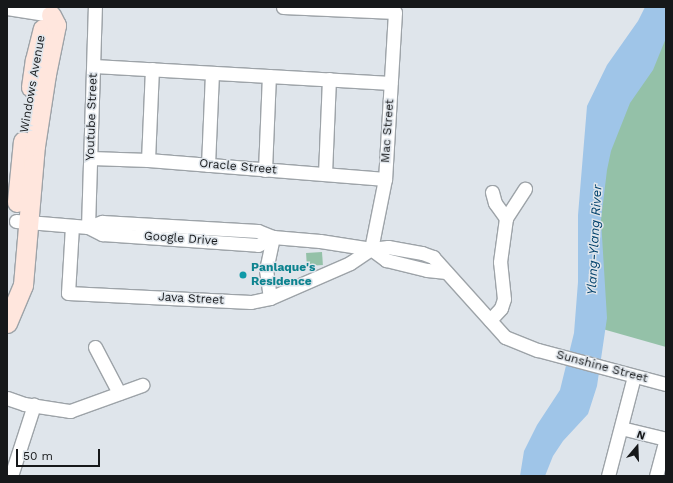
<!DOCTYPE html>
<style>
body{margin:0}
#map{position:relative;width:673px;height:483px;overflow:hidden;background:#dfe5eb;font-family:"Work Sans",sans-serif}
div>[style]{position:absolute}
.green>*{inset:0;background:#94c1a8;transform-origin:0 0}
.water>*{inset:0;background:#9fc5e8}
.roads{filter:drop-shadow(1px 0 #9da3a8) drop-shadow(-1px 0 #9da3a8) drop-shadow(0 1px #9da3a8) drop-shadow(0 -1px #9da3a8)}
.street>*{height:13px;margin:-6.5px;padding:0 6.5px;transform-origin:6.5px;border-radius:6.5px;background:#fff}
.secondary>*{height:19px;margin:-9.5px;padding:0 9.5px;transform-origin:9.5px;border-radius:9.5px;background:#ffe6dd}
.dots>*{width:11px;height:11px;translate:-50% -50%;box-sizing:border-box;border:2px solid #dfe5eb;border-radius:50%}
span{translate:-50% -50%;white-space:nowrap;text-align:center;line-height:1.15;-webkit-text-stroke:3px #dfe5eb;paint-order:stroke}
.street-label{font-size:12px;color:#16181a}
.culture-label{font-size:12px;color:#0d838f;font-weight:700}
.left{translate:0 -50%;text-align:left}
.water-label{font-size:13px;color:#00416c;font-style:italic}
.frame{position:absolute;inset:0;border:8px solid #16181a;pointer-events:none}
.north{position:absolute;left:617px;top:427px;width:40px;height:40px;-webkit-text-stroke:3px #dfe5eb;paint-order:stroke;rotate:19deg;font-size:11px;font-weight:700;line-height:16px;text-align:center;color:#16181a}
.north::after{content:'';display:block;margin:auto;width:14px;height:18px;background:#16181a;clip-path:polygon(50% 0,100% 100%,50% 72%,0 100%)}
.scale{position:absolute;left:16px;top:449px;width:84px;height:18px;box-sizing:border-box;border:2px solid #16181a;border-top:0;padding-left:5px;font-size:12px;line-height:14px;white-space:nowrap;color:#16181a;-webkit-text-stroke:3px #dfe5eb;paint-order:stroke}
</style>
<div id="map">
<div class="green">
<div style="clip-path:polygon(666px 7px,666px 347px,592px 326px,594px 137px)"></div>
<div style="left:322px;top:252px;width:13px;height:16px;rotate:86deg"></div>
</div>
<div class="water">
<div style="clip-path:polygon(645px 7px,666px 7px,666px 38px,653px 70px,630px 103px,611px 151px,607px 170px,601px 220px,607px 318px,597px 386px,588px 414px,563px 441px,553px 456px,545px 476px,520px 476px,524px 451px,537px 425px,560px 390px,574px 333px,578px 282px,578px 215px,587px 106px,607px 65px,638px 21px)"></div>
</div>
<div class="roads">
<div class="street">
<div style="left:283px;top:7px;width:112px;rotate:2.6deg"></div>
<div style="left:395px;top:12px;width:167px;rotate:93.4deg"></div>
<div style="left:385px;top:179px;width:71px;rotate:101.3deg"></div>
<div style="left:7px;top:8px;width:45px;rotate:9deg"></div>
<div style="left:94px;top:66px;width:297px;rotate:3.3deg"></div>
<div style="left:91px;top:158px;width:57px;rotate:2deg"></div>
<div style="left:148px;top:160px;width:238px;rotate:4.6deg"></div>
<div style="left:148px;top:160px;width:91px;rotate:-87.5deg"></div>
<div style="left:208px;top:165px;width:92px;rotate:-87.5deg"></div>
<div style="left:265px;top:170px;width:94px;rotate:-87.6deg"></div>
<div style="left:325px;top:174px;width:95px;rotate:-87.6deg"></div>
<div style="left:492px;top:192px;width:11px;rotate:75deg"></div>
<div style="left:495px;top:203px;width:19px;rotate:54deg"></div>
<div style="left:16px;top:221px;width:72px;rotate:4.8deg"></div>
<div style="left:88px;top:227px;width:16px;rotate:27deg"></div>
<div style="left:102px;top:234px;width:156px;rotate:4deg"></div>
<div style="left:258px;top:245px;width:17px;rotate:-28deg"></div>
<div style="left:72px;top:226px;width:67px;rotate:93.4deg"></div>
<div style="left:68px;top:293px;width:183px;rotate:2.8deg"></div>
<div style="left:251px;top:302px;width:19px;rotate:-12deg"></div>
<div style="left:270px;top:298px;width:87px;rotate:-23.6deg"></div>
<div style="left:350px;top:263px;width:25px;rotate:-34deg"></div>
<div style="left:88px;top:227px;width:15px;rotate:-20deg"></div>
<div style="left:102px;top:222px;width:156px;rotate:3.3deg"></div>
<div style="left:258px;top:231px;width:16px;rotate:22deg"></div>
<div style="left:273px;top:237px;width:47px;rotate:4.9deg"></div>
<div style="left:320px;top:241px;width:52px;rotate:8.9deg"></div>
<div style="left:371px;top:249px;width:17px;rotate:-7deg"></div>
<div style="left:388px;top:247px;width:35px;rotate:10deg"></div>
<div style="left:422px;top:253px;width:12px;rotate:20deg"></div>
<div style="left:433px;top:257px;width:108px;rotate:48deg"></div>
<div style="left:505px;top:337px;width:35px;rotate:22deg"></div>
<div style="left:538px;top:350px;width:132px;rotate:14.9deg"></div>
<div style="left:88px;top:227px;width:220px;rotate:-88.2deg"></div>
<div style="left:371px;top:249px;width:19px;rotate:36deg"></div>
<div style="left:386px;top:260px;width:42px;rotate:13.7deg"></div>
<div style="left:427px;top:270px;width:19px;rotate:6deg"></div>
<div style="left:270px;top:298px;width:28px;rotate:-98deg"></div>
<div style="left:266px;top:270px;width:34px;rotate:-78deg"></div>
<div style="left:490px;top:320px;width:16px;rotate:-47deg"></div>
<div style="left:501px;top:308px;width:9px;rotate:-72deg"></div>
<div style="left:504px;top:299px;width:37px;rotate:-96deg"></div>
<div style="left:500px;top:262px;width:44px;rotate:-82.2deg"></div>
<div style="left:506px;top:218px;width:35px;rotate:-57deg"></div>
<div style="left:95px;top:347px;width:52px;rotate:62.4deg"></div>
<div style="left:7px;top:398px;width:18px;rotate:19deg"></div>
<div style="left:24px;top:404px;width:47px;rotate:8.7deg"></div>
<div style="left:70px;top:411px;width:77px;rotate:-19.9deg"></div>
<div style="left:621px;top:428px;width:46px;rotate:13.7deg"></div>
<div style="left:11px;top:476px;width:75px;rotate:-72.1deg"></div>
<div style="left:608px;top:476px;width:103px;rotate:-75.4deg"></div>
<div style="left:656px;top:476px;width:38px;rotate:-75deg"></div>
</div>
<div class="secondary">
<div style="left:31px;top:87px;width:27px;rotate:-82deg"></div>
<div style="left:35px;top:60px;width:32px;rotate:-76deg"></div>
<div style="left:17px;top:202px;width:61px;rotate:-84.4deg"></div>
<div style="left:7px;top:323px;width:41px;rotate:-67.2deg"></div>
<div style="left:23px;top:285px;width:140px;rotate:-85.1deg"></div>
<div style="left:35px;top:146px;width:73px;rotate:-81.3deg"></div>
<div style="left:46px;top:74px;width:50px;rotate:-78.5deg"></div>
<div style="left:56px;top:25px;width:11px;rotate:-117deg"></div>
</div>
</div>
<div class="dots">
<div style="left:243px;top:275px;background:#0f9aa8"></div>
</div>
<div class="street-label">
<span style="left:33px;top:84px;rotate:-80deg">Windows Avenue</span>
<span style="left:92px;top:117px;rotate:-88deg">Youtube Street</span>
<span style="left:388px;top:131px;rotate:-86deg">Mac Street</span>
<span style="left:238px;top:167px;rotate:5deg">Oracle Street</span>
<span style="left:181px;top:239px;rotate:4deg">Google Drive</span>
<span style="left:191px;top:299px;rotate:3deg">Java Street</span>
<span style="left:602px;top:367px;rotate:15deg">Sunshine Street</span>
</div>
<div class="culture-label">
<span class="left" style="left:251px;top:275px">Panlaque's<br>Residence</span>
</div>
<div class="water-label">
<span style="left:595px;top:240px;rotate:-87deg">Ylang-Ylang River</span>
</div>
<div class="frame"></div>
<div class="north">N</div>
<div class="scale">50 m</div>
</div>
